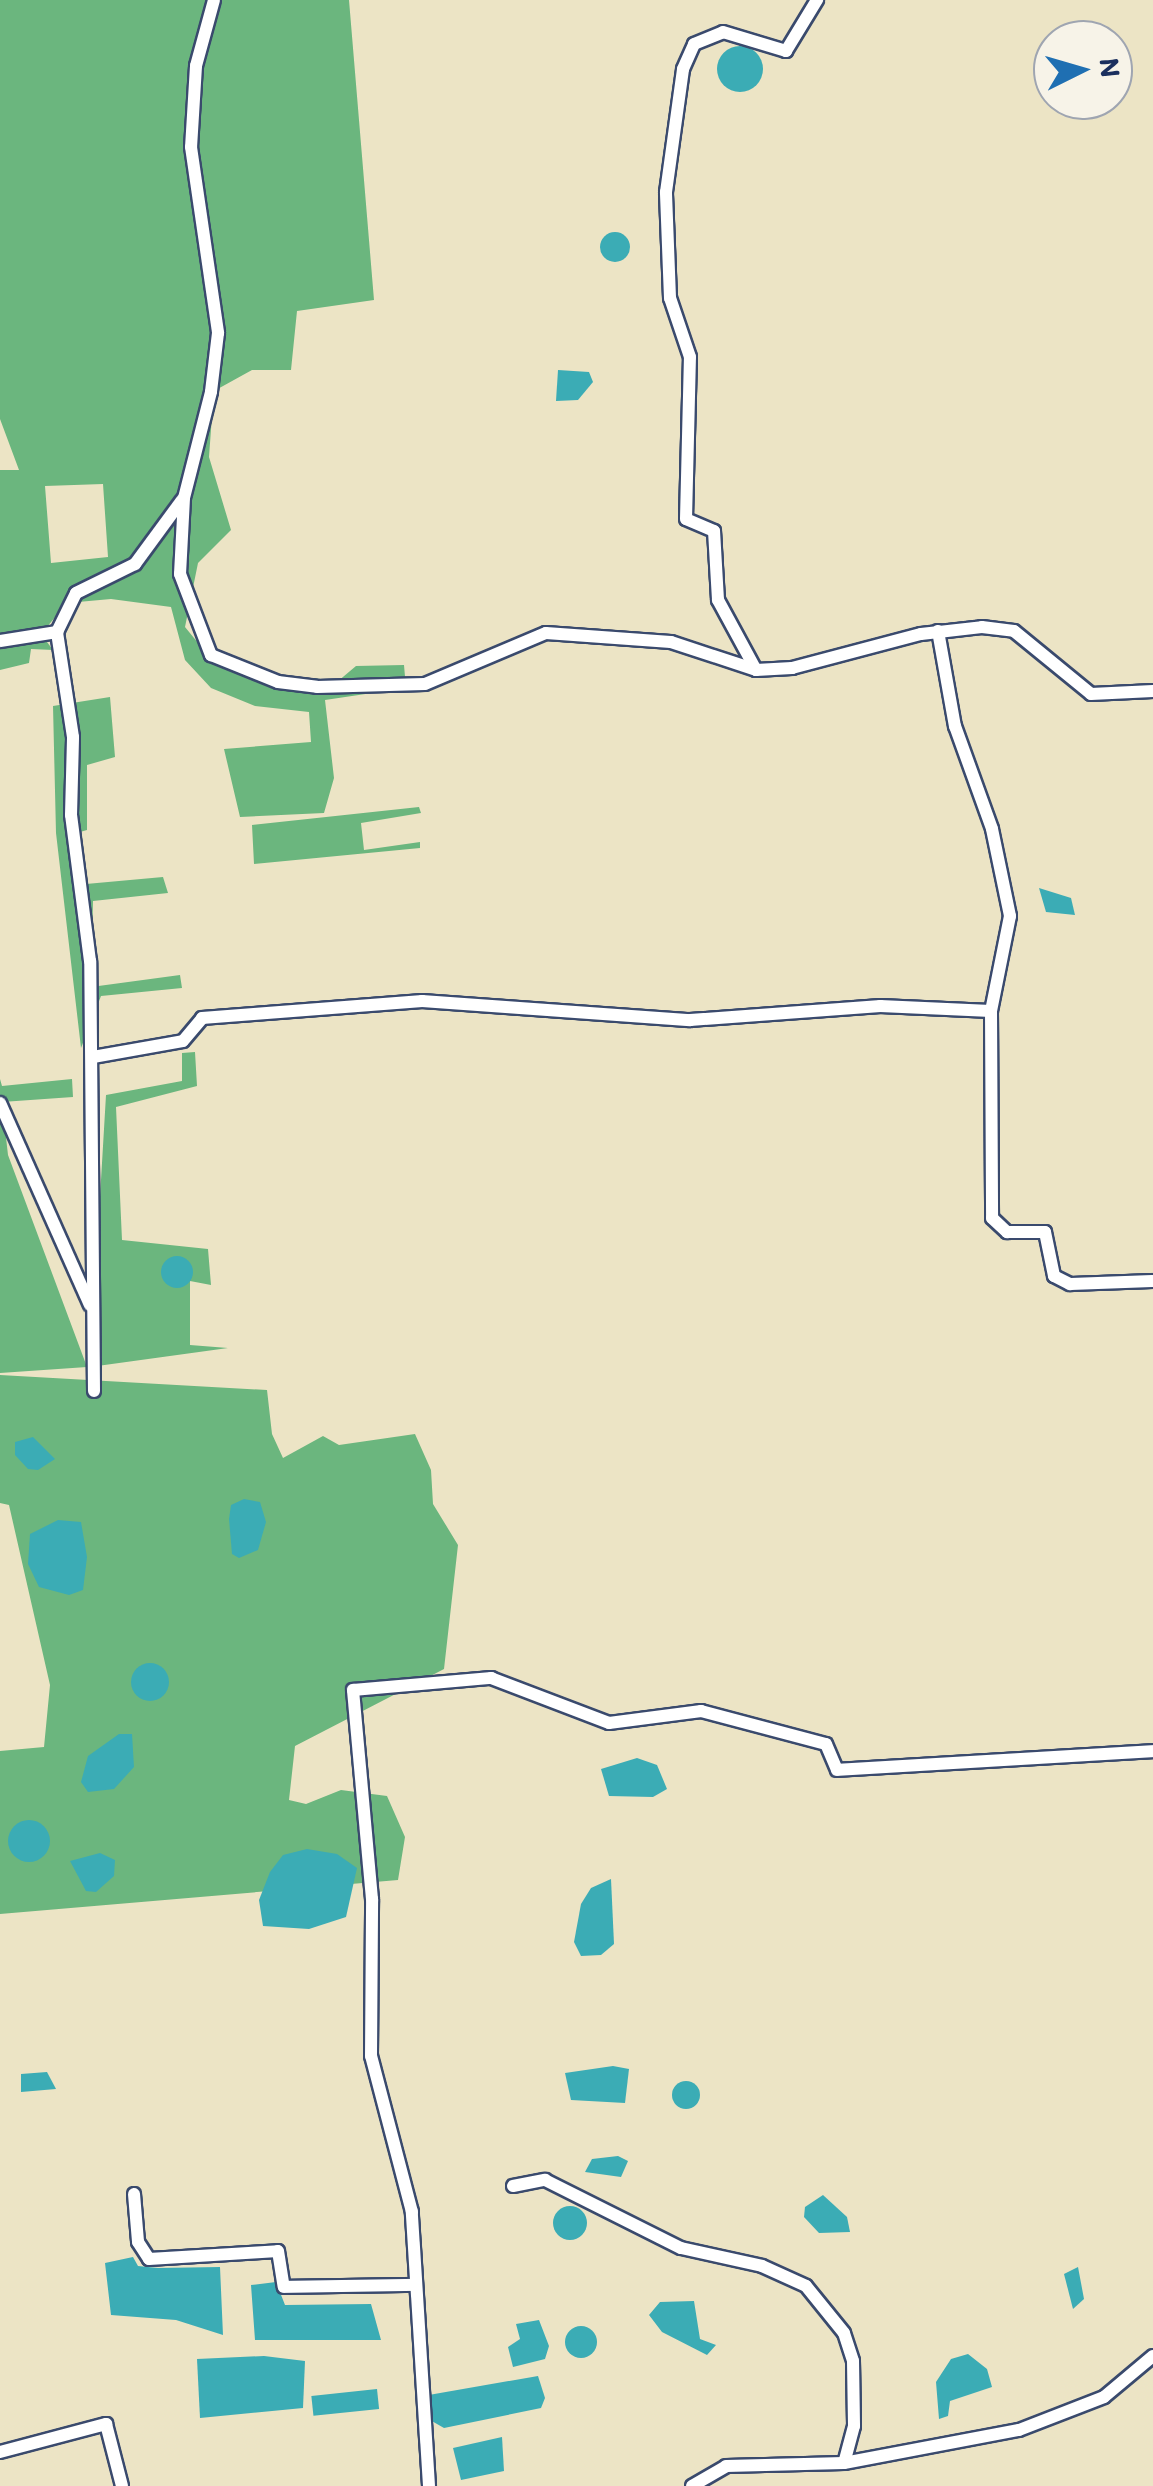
<!DOCTYPE html>
<style>
body{margin:0}
#map{position:relative;width:1153px;height:2486px;overflow:hidden;background:#ece4c5;font-family:Itim,sans-serif}
div>[style]{position:absolute}
.forest>*{inset:0;background:#6bb67e}
.water>*{inset:0;background:#3bacb5;transform-origin:0 0}
.round{border-radius:50%}
.roads{filter:drop-shadow(2px 0 #3a4a6d) drop-shadow(-2px 0 #3a4a6d) drop-shadow(0 2px #3a4a6d) drop-shadow(0 -2px #3a4a6d)}
.minor>*{height:12px;margin:-6px;padding:0 6px;transform-origin:6px;border-radius:6px;background:#fff}
span{translate:-50% -50%;white-space:nowrap;text-align:center;line-height:1.15;-webkit-text-stroke:8px #f7f3e8;paint-order:stroke}
.north{position:absolute;left:1033px;top:20px;width:100px;height:100px;box-sizing:border-box;background:#f7f3e8;border:2px solid #9fa5b1;border-radius:50%;rotate:85deg;font-size:28px;font-weight:700;line-height:40px;text-align:center;color:#1b2f5e}
.north::after{content:'';display:block;margin:auto;width:35px;height:45px;background:#1f6fb2;clip-path:polygon(50% 0,100% 100%,50% 72%,0 100%)}
</style>
<div id="map">
<div class="forest">
<div style="clip-path:polygon(evenodd,0 0,214px 0,196px 66px,191px 147px,218px 333px,209px 457px,231px 530px,198px 563px,185px 627px,212px 660px,240px 665px,264px 685px,294px 690px,314px 678px,337px 682px,356px 666px,404px 665px,406px 688px,325px 700px,334px 778px,324px 813px,240px 817px,224px 749px,311px 742px,309px 712px,255px 706px,211px 688px,185px 660px,171px 607px,111px 599px,67px 603px,41px 634px,53px 650px,31px 649px,29px 663px,0 670px,0 470px,19px 470px,0 419px,0 0,103px 484px,108px 557px,51px 563px,45px 486px,103px 484px)"></div>
<div style="clip-path:polygon(218px 0,349px 0,374px 300px,297px 311px,291px 370px,252px 370px,214px 391px,222px 332px,194px 147px,199px 67px)"></div>
<div style="clip-path:polygon(110px 697px,115px 757px,87px 765px,87px 830px,80px 832px,86px 884px,163px 877px,168px 893px,93px 901px,91px 987px,180px 975px,182px 988px,101px 996px,81px 1048px,56px 833px,53px 706px)"></div>
<div style="clip-path:polygon(419px 807px,421px 813px,361px 823px,364px 850px,420px 842px,420px 848px,254px 864px,252px 825px)"></div>
<div style="clip-path:polygon(195px 1052px,197px 1086px,116px 1107px,122px 1240px,208px 1249px,211px 1285px,190px 1281px,190px 1345px,228px 1348px,90px 1367px,106px 1095px,182px 1081px,182px 1053px)"></div>
<div style="clip-path:polygon(0 1079px,2px 1086px,72px 1079px,73px 1097px,2px 1102px,8px 1155px,87px 1367px,0 1373px)"></div>
<div style="clip-path:polygon(0 1375px,267px 1390px,272px 1434px,283px 1458px,323px 1436px,339px 1445px,415px 1434px,431px 1470px,433px 1504px,458px 1545px,444px 1669px,295px 1746px,289px 1800px,306px 1804px,341px 1790px,387px 1796px,405px 1837px,398px 1880px,0 1914px,0 1751px,44px 1747px,50px 1685px,9px 1505px,0 1503px)"></div>
</div>
<div class="water">
<div class="round" style="left:717px;top:46px;width:46px;height:46px"></div>
<div class="round" style="left:600px;top:232px;width:30px;height:30px"></div>
<div style="clip-path:polygon(558px 370px,589px 372px,593px 382px,578px 400px,556px 401px)"></div>
<div style="clip-path:polygon(1039px 888px,1071px 898px,1075px 915px,1046px 912px)"></div>
<div class="round" style="left:161px;top:1256px;width:32px;height:32px"></div>
<div style="clip-path:polygon(33px 1437px,55px 1459px,38px 1470px,28px 1469px,15px 1455px,15px 1442px)"></div>
<div style="clip-path:polygon(244px 1499px,260px 1502px,266px 1522px,258px 1550px,239px 1558px,232px 1554px,229px 1519px,231px 1505px)"></div>
<div style="clip-path:polygon(58px 1520px,81px 1522px,87px 1557px,83px 1590px,69px 1595px,39px 1587px,28px 1564px,30px 1534px)"></div>
<div class="round" style="left:131px;top:1663px;width:38px;height:38px"></div>
<div style="clip-path:polygon(119px 1734px,132px 1734px,134px 1767px,114px 1789px,88px 1792px,81px 1782px,88px 1756px)"></div>
<div style="clip-path:polygon(637px 1758px,657px 1765px,667px 1789px,653px 1797px,609px 1796px,601px 1769px)"></div>
<div class="round" style="left:8px;top:1820px;width:42px;height:42px"></div>
<div style="clip-path:polygon(307px 1849px,337px 1854px,357px 1868px,346px 1917px,309px 1929px,263px 1926px,259px 1900px,270px 1872px,283px 1855px)"></div>
<div style="clip-path:polygon(100px 1853px,115px 1860px,114px 1876px,96px 1892px,86px 1891px,70px 1861px)"></div>
<div style="clip-path:polygon(611px 1879px,614px 1944px,601px 1955px,581px 1956px,574px 1942px,581px 1904px,591px 1888px)"></div>
<div style="clip-path:polygon(613px 2066px,629px 2069px,625px 2103px,571px 2100px,565px 2073px)"></div>
<div style="clip-path:polygon(47px 2072px,56px 2089px,21px 2092px,21px 2074px)"></div>
<div class="round" style="left:672px;top:2081px;width:28px;height:28px"></div>
<div style="clip-path:polygon(618px 2156px,628px 2161px,621px 2177px,585px 2172px,592px 2159px)"></div>
<div style="clip-path:polygon(823px 2195px,847px 2217px,850px 2232px,819px 2233px,804px 2217px,805px 2207px)"></div>
<div class="round" style="left:553px;top:2206px;width:34px;height:34px"></div>
<div style="clip-path:polygon(133px 2257px,138px 2266px,158px 2268px,220px 2267px,223px 2335px,176px 2320px,111px 2315px,105px 2263px)"></div>
<div style="clip-path:polygon(1078px 2267px,1084px 2299px,1073px 2309px,1064px 2274px)"></div>
<div style="clip-path:polygon(276px 2282px,285px 2305px,371px 2304px,381px 2340px,255px 2340px,251px 2285px)"></div>
<div style="clip-path:polygon(694px 2301px,700px 2339px,716px 2345px,707px 2355px,662px 2332px,649px 2315px,660px 2302px)"></div>
<div style="clip-path:polygon(539px 2320px,549px 2346px,545px 2359px,513px 2367px,508px 2347px,520px 2339px,516px 2324px)"></div>
<div class="round" style="left:565px;top:2326px;width:32px;height:32px"></div>
<div style="clip-path:polygon(968px 2354px,987px 2369px,992px 2387px,950px 2401px,948px 2416px,939px 2419px,936px 2382px,951px 2359px)"></div>
<div style="clip-path:polygon(264px 2356px,305px 2361px,303px 2408px,200px 2418px,197px 2359px)"></div>
<div style="clip-path:polygon(538px 2376px,545px 2398px,541px 2408px,444px 2428px,430px 2420px,423px 2396px)"></div>
<div style="left:377px;top:2389px;width:20px;height:66px;rotate:84deg"></div>
<div style="clip-path:polygon(502px 2437px,504px 2471px,461px 2480px,453px 2448px)"></div>
</div>
<div class="roads">
<div class="minor">
<div style="left:214px;top:0;width:68px;rotate:105.3deg"></div>
<div style="left:196px;top:66px;width:81px;rotate:93.5deg"></div>
<div style="left:191px;top:147px;width:188px;rotate:81.7deg"></div>
<div style="left:218px;top:333px;width:59px;rotate:96.8deg"></div>
<div style="left:211px;top:392px;width:109px;rotate:104.3deg"></div>
<div style="left:184px;top:498px;width:76px;rotate:93deg"></div>
<div style="left:180px;top:574px;width:87px;rotate:69.1deg"></div>
<div style="left:211px;top:655px;width:72px;rotate:21.9deg"></div>
<div style="left:278px;top:682px;width:39px;rotate:7deg"></div>
<div style="left:317px;top:687px;width:108px;rotate:-1.6deg"></div>
<div style="left:425px;top:684px;width:131px;rotate:-22.9deg"></div>
<div style="left:546px;top:633px;width:125px;rotate:4.1deg"></div>
<div style="left:671px;top:642px;width:89px;rotate:18.2deg"></div>
<div style="left:756px;top:670px;width:36px;rotate:-3deg"></div>
<div style="left:792px;top:668px;width:133px;rotate:-14.8deg"></div>
<div style="left:921px;top:634px;width:61px;rotate:-6.5deg"></div>
<div style="left:982px;top:627px;width:32px;rotate:7deg"></div>
<div style="left:1014px;top:631px;width:99px;rotate:39.3deg"></div>
<div style="left:1091px;top:694px;width:62px;rotate:-2.8deg"></div>
<div style="left:938px;top:631px;width:97px;rotate:79.9deg"></div>
<div style="left:955px;top:726px;width:109px;rotate:70.2deg"></div>
<div style="left:992px;top:829px;width:89px;rotate:78.3deg"></div>
<div style="left:1010px;top:916px;width:97px;rotate:101.3deg"></div>
<div style="left:991px;top:1011px;width:207px;rotate:89.7deg"></div>
<div style="left:992px;top:1218px;width:21px;rotate:43deg"></div>
<div style="left:1007px;top:1232px;width:38px"></div>
<div style="left:1045px;top:1232px;width:45px;rotate:78.4deg"></div>
<div style="left:1054px;top:1276px;width:18px;rotate:27deg"></div>
<div style="left:1070px;top:1284px;width:83px;rotate:-2.1deg"></div>
<div style="left:0;top:641px;width:58px;rotate:-9deg"></div>
<div style="left:756px;top:670px;width:80px;rotate:-118.5deg"></div>
<div style="left:718px;top:600px;width:69px;rotate:-93.3deg"></div>
<div style="left:714px;top:531px;width:30px;rotate:-157deg"></div>
<div style="left:686px;top:519px;width:162px;rotate:-88.6deg"></div>
<div style="left:690px;top:357px;width:62px;rotate:-108.7deg"></div>
<div style="left:670px;top:298px;width:106px;rotate:-92.2deg"></div>
<div style="left:666px;top:192px;width:124px;rotate:-82.1deg"></div>
<div style="left:683px;top:69px;width:27px;rotate:-66deg"></div>
<div style="left:694px;top:44px;width:31px;rotate:-22deg"></div>
<div style="left:723px;top:32px;width:66px;rotate:16.8deg"></div>
<div style="left:786px;top:51px;width:60px;rotate:-58.7deg"></div>
<div style="left:93px;top:1057px;width:91px;rotate:-10.1deg"></div>
<div style="left:183px;top:1041px;width:30px;rotate:-50deg"></div>
<div style="left:202px;top:1018px;width:221px;rotate:-4.4deg"></div>
<div style="left:422px;top:1001px;width:269px;rotate:4.1deg"></div>
<div style="left:690px;top:1020px;width:191px;rotate:-4.2deg"></div>
<div style="left:880px;top:1006px;width:111px;rotate:2.6deg"></div>
<div style="left:0;top:1103px;width:221px;rotate:66deg"></div>
<div style="left:94px;top:1391px;width:430px;rotate:-90.5deg"></div>
<div style="left:90px;top:961px;width:147px;rotate:-97.4deg"></div>
<div style="left:71px;top:815px;width:78px;rotate:-88.5deg"></div>
<div style="left:73px;top:737px;width:106px;rotate:-98.7deg"></div>
<div style="left:57px;top:632px;width:43px;rotate:-64deg"></div>
<div style="left:76px;top:593px;width:66px;rotate:-26.2deg"></div>
<div style="left:135px;top:564px;width:79px;rotate:-53.7deg"></div>
<div style="left:513px;top:2186px;width:33px;rotate:-11deg"></div>
<div style="left:545px;top:2180px;width:152px;rotate:26.6deg"></div>
<div style="left:681px;top:2248px;width:83px;rotate:12.5deg"></div>
<div style="left:762px;top:2266px;width:48px;rotate:24.4deg"></div>
<div style="left:806px;top:2286px;width:60px;rotate:51deg"></div>
<div style="left:844px;top:2333px;width:29px;rotate:72deg"></div>
<div style="left:853px;top:2361px;width:65px;rotate:89.1deg"></div>
<div style="left:854px;top:2426px;width:38px;rotate:105deg"></div>
<div style="left:134px;top:2194px;width:48px;rotate:85.2deg"></div>
<div style="left:138px;top:2242px;width:20px;rotate:57deg"></div>
<div style="left:149px;top:2259px;width:129px;rotate:-3.5deg"></div>
<div style="left:278px;top:2251px;width:36px;rotate:81deg"></div>
<div style="left:284px;top:2287px;width:131px;rotate:-0.9deg"></div>
<div style="left:0;top:2452px;width:110px;rotate:-14.8deg"></div>
<div style="left:106px;top:2424px;width:64px;rotate:75.5deg"></div>
<div style="left:429px;top:2486px;width:275px;rotate:-93.6deg"></div>
<div style="left:412px;top:2212px;width:161px;rotate:-104.7deg"></div>
<div style="left:371px;top:2056px;width:157px;rotate:-89.6deg"></div>
<div style="left:372px;top:1899px;width:210px;rotate:-95.2deg"></div>
<div style="left:353px;top:1690px;width:139px;rotate:-5deg"></div>
<div style="left:491px;top:1678px;width:126px;rotate:20.9deg"></div>
<div style="left:609px;top:1723px;width:93px;rotate:-7.4deg"></div>
<div style="left:701px;top:1711px;width:129px;rotate:14.8deg"></div>
<div style="left:826px;top:1744px;width:28px;rotate:67deg"></div>
<div style="left:837px;top:1770px;width:317px;rotate:-3.4deg"></div>
<div style="left:692px;top:2486px;width:39px;rotate:-30deg"></div>
<div style="left:726px;top:2466px;width:118px;rotate:-1.5deg"></div>
<div style="left:844px;top:2463px;width:178px;rotate:-10.7deg"></div>
<div style="left:1019px;top:2430px;width:91px;rotate:-21.2deg"></div>
<div style="left:1104px;top:2397px;width:64px;rotate:-39.9deg"></div>
</div>
</div>
<div class="north">N</div>
</div>
